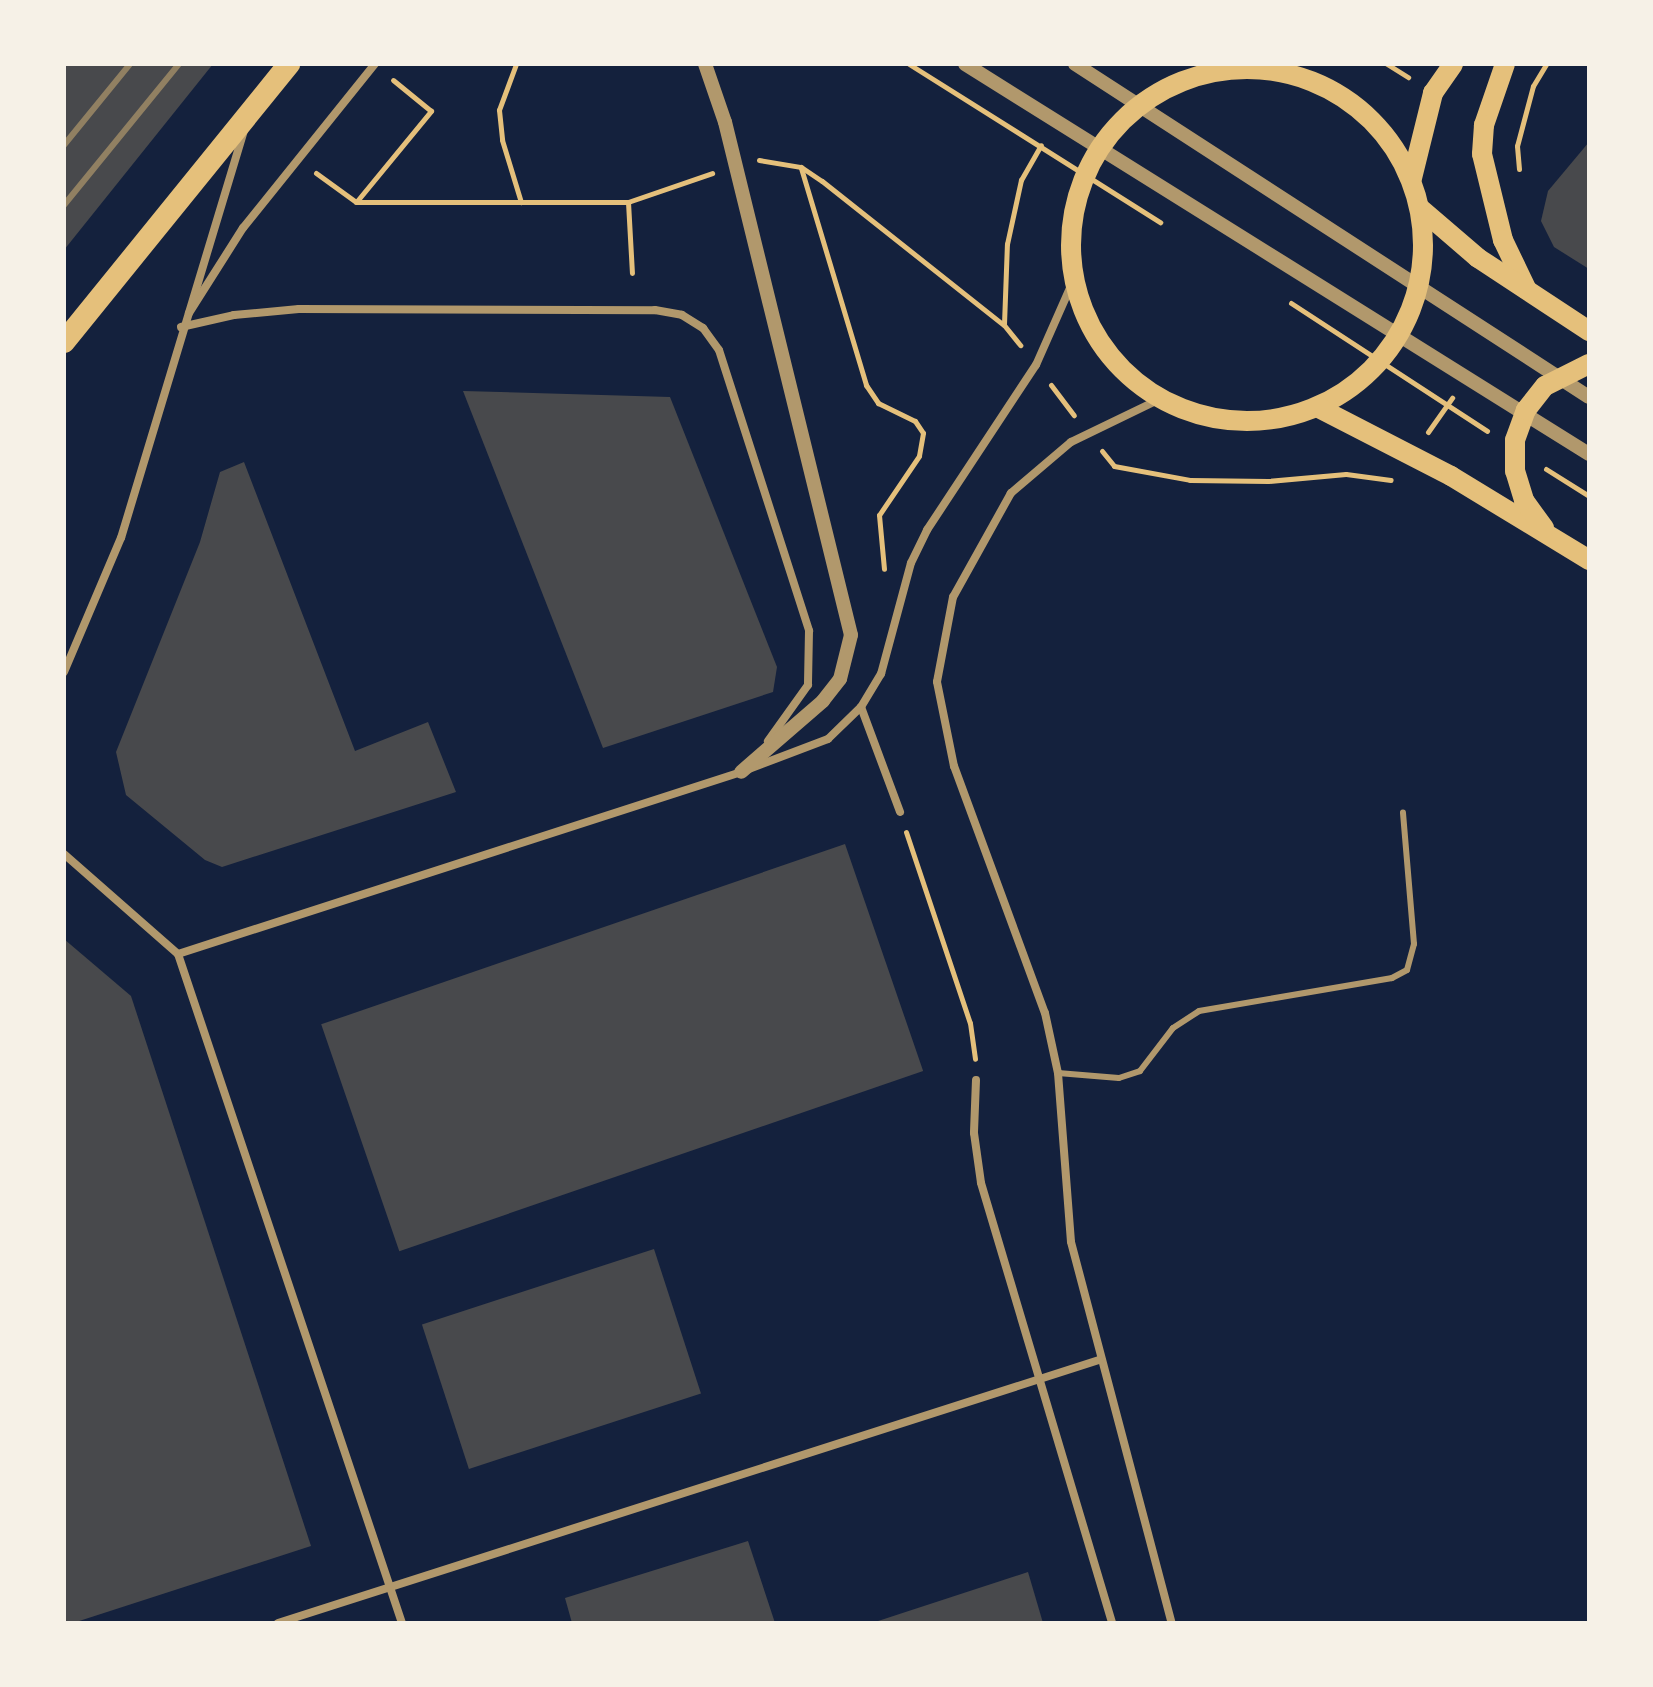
<!DOCTYPE html>
<style>
body{margin:0}
#map{position:relative;width:1653px;height:1687px;overflow:hidden;background:#14213d;font-family:"IBM Plex Sans",sans-serif}
div>[style]{position:absolute}
.building>*{inset:0;background:#48494c;transform-origin:0 0}
.path>*{height:5px;margin:-2.5px;padding:0 2.5px;transform-origin:2.5px;border-radius:2.5px;background:#e5c07b}
.service>*{height:6px;margin:-3px;padding:0 3px;transform-origin:3px;border-radius:3px;background:#b1986c}
.minor>*{height:8px;margin:-4px;padding:0 4px;transform-origin:4px;border-radius:4px;background:#b1986c}
.tertiary>*{height:14px;margin:-7px;padding:0 7px;transform-origin:7px;border-radius:7px;background:#b1986c}
.primary>*{height:20px;margin:-10px;padding:0 10px;transform-origin:10px;border-radius:10px;background:#e5c07b}
.primary>.ring{margin:-10px;padding:0;box-sizing:content-box;background:none;border:20px solid #e5c07b;border-radius:50%}
.trunk>*{height:22px;margin:-11px;padding:0 11px;transform-origin:11px;border-radius:11px;background:#e5c07b}
.rail>*{height:6px;margin:-3px;padding:0 3px;transform-origin:3px;border-radius:3px;background:#918062}
span{translate:-50% -50%;white-space:nowrap;text-align:center;line-height:1.15;-webkit-text-stroke:6px #f6f1e7;paint-order:stroke}
.frame{position:absolute;inset:0;border:66px solid #f6f1e7;pointer-events:none}
</style>
<div id="map">
<div class="building">
<div style="clip-path:polygon(64px 64px,213px 64px,64px 250px)"></div>
<div style="clip-path:polygon(1589px 142px,1589px 269px,1554px 247px,1541px 221px,1548px 191px)"></div>
<div style="clip-path:polygon(463px 391px,670px 397px,777px 667px,773px 692px,603px 748px)"></div>
<div style="clip-path:polygon(244px 462px,355px 751px,428px 722px,456px 792px,222px 867px,205px 860px,126px 795px,116px 752px,200px 542px,220px 472px)"></div>
<div style="left:845px;top:844px;width:240px;height:554px;rotate:71deg"></div>
<div style="clip-path:polygon(64px 939px,131px 996px,311px 1546px,73px 1623px,64px 1623px)"></div>
<div style="left:654px;top:1249px;width:152px;height:244px;rotate:72deg"></div>
<div style="clip-path:polygon(748px 1541px,775px 1623px,572px 1623px,565px 1598px)"></div>
<div style="clip-path:polygon(1028px 1572px,1043px 1623px,875px 1623px,875px 1622px)"></div>
</div>
<div class="path">
<div style="left:516px;top:64px;width:49px;rotate:110.3deg"></div>
<div style="left:499px;top:110px;width:30px;rotate:84deg"></div>
<div style="left:502px;top:140px;width:65px;rotate:73deg"></div>
<div style="left:909px;top:64px;width:297px;rotate:32.2deg"></div>
<div style="left:1387px;top:64px;width:25px;rotate:32deg"></div>
<div style="left:759px;top:160px;width:43px;rotate:9.5deg"></div>
<div style="left:801px;top:167px;width:25px;rotate:34deg"></div>
<div style="left:822px;top:181px;width:232px;rotate:38.4deg"></div>
<div style="left:1004px;top:325px;width:26px;rotate:51deg"></div>
<div style="left:801px;top:168px;width:227px;rotate:73.3deg"></div>
<div style="left:866px;top:385px;width:22px;rotate:56deg"></div>
<div style="left:878px;top:403px;width:41px;rotate:25.9deg"></div>
<div style="left:915px;top:421px;width:14px;rotate:56deg"></div>
<div style="left:923px;top:433px;width:23px;rotate:100deg"></div>
<div style="left:919px;top:456px;width:71px;rotate:124.1deg"></div>
<div style="left:879px;top:515px;width:54px;rotate:84.7deg"></div>
<div style="left:1519px;top:169px;width:23px;rotate:-95deg"></div>
<div style="left:1517px;top:146px;width:62px;rotate:-75.1deg"></div>
<div style="left:1533px;top:86px;width:26px;rotate:-59deg"></div>
<div style="left:316px;top:173px;width:49px;rotate:35.9deg"></div>
<div style="left:356px;top:202px;width:272px"></div>
<div style="left:628px;top:202px;width:89px;rotate:-19deg"></div>
<div style="left:357px;top:201px;width:117px;rotate:-50.6deg"></div>
<div style="left:431px;top:111px;width:49px;rotate:-140.8deg"></div>
<div style="left:628px;top:202px;width:71px;rotate:86.8deg"></div>
<div style="left:1291px;top:303px;width:234px;rotate:33.1deg"></div>
<div style="left:1004px;top:324px;width:80px;rotate:-87.9deg"></div>
<div style="left:1007px;top:244px;width:66px;rotate:-77.7deg"></div>
<div style="left:1021px;top:180px;width:40px;rotate:-60.3deg"></div>
<div style="left:1051px;top:385px;width:38px;rotate:53deg"></div>
<div style="left:1428px;top:432px;width:42px;rotate:-54.8deg"></div>
<div style="left:1102px;top:451px;width:19px;rotate:51deg"></div>
<div style="left:1114px;top:466px;width:77px;rotate:10.4deg"></div>
<div style="left:1190px;top:480px;width:78px;rotate:0.7deg"></div>
<div style="left:1268px;top:481px;width:78px;rotate:-5.1deg"></div>
<div style="left:1346px;top:474px;width:45px;rotate:7.6deg"></div>
<div style="left:1546px;top:469px;width:51px;rotate:32.1deg"></div>
<div style="left:906px;top:832px;width:201px;rotate:71.5deg"></div>
<div style="left:970px;top:1023px;width:36px;rotate:82deg"></div>
</div>
<div class="service">
<div style="left:1058px;top:1073px;width:61px;rotate:4.7deg"></div>
<div style="left:1119px;top:1078px;width:22px;rotate:-18deg"></div>
<div style="left:1140px;top:1071px;width:54px;rotate:-52.5deg"></div>
<div style="left:1173px;top:1028px;width:31px;rotate:-33deg"></div>
<div style="left:1199px;top:1011px;width:196px;rotate:-9.7deg"></div>
<div style="left:1392px;top:978px;width:17px;rotate:-28deg"></div>
<div style="left:1407px;top:970px;width:27px;rotate:-75deg"></div>
<div style="left:1414px;top:944px;width:132px;rotate:-94.8deg"></div>
</div>
<div class="minor">
<div style="left:189px;top:313px;width:101px;rotate:-57.6deg"></div>
<div style="left:243px;top:228px;width:211px;rotate:-51.2deg"></div>
<div style="left:181px;top:327px;width:54px;rotate:-12.8deg"></div>
<div style="left:234px;top:315px;width:65px;rotate:-5.3deg"></div>
<div style="left:299px;top:309px;width:356px;rotate:0.2deg"></div>
<div style="left:655px;top:310px;width:27px;rotate:10deg"></div>
<div style="left:682px;top:315px;width:25px;rotate:32deg"></div>
<div style="left:703px;top:328px;width:27px;rotate:54deg"></div>
<div style="left:719px;top:350px;width:295px;rotate:72.2deg"></div>
<div style="left:809px;top:631px;width:54px;rotate:91.1deg"></div>
<div style="left:808px;top:685px;width:69px;rotate:125.5deg"></div>
<div style="left:1160px;top:399px;width:99px;rotate:154.2deg"></div>
<div style="left:1071px;top:442px;width:79px;rotate:139.6deg"></div>
<div style="left:1011px;top:493px;width:119px;rotate:119.1deg"></div>
<div style="left:953px;top:597px;width:86px;rotate:100.7deg"></div>
<div style="left:937px;top:682px;width:86px;rotate:78.6deg"></div>
<div style="left:954px;top:766px;width:263px;rotate:69.8deg"></div>
<div style="left:1045px;top:1013px;width:61px;rotate:77.8deg"></div>
<div style="left:1058px;top:1073px;width:169px;rotate:85.6deg"></div>
<div style="left:1071px;top:1242px;width:394px;rotate:75.2deg"></div>
<div style="left:64px;top:672px;width:146px;rotate:-67deg"></div>
<div style="left:121px;top:538px;width:425px;rotate:-73.2deg"></div>
<div style="left:861px;top:707px;width:112px;rotate:69.6deg"></div>
<div style="left:64px;top:854px;width:152px;rotate:41.3deg"></div>
<div style="left:178px;top:954px;width:706px;rotate:71.49deg"></div>
<div style="left:178px;top:954px;width:592px;rotate:-17.91deg"></div>
<div style="left:741px;top:772px;width:93px;rotate:-20.8deg"></div>
<div style="left:828px;top:739px;width:46px;rotate:-44.1deg"></div>
<div style="left:861px;top:707px;width:39px;rotate:-59deg"></div>
<div style="left:881px;top:674px;width:115px;rotate:-74.9deg"></div>
<div style="left:911px;top:563px;width:37px;rotate:-64deg"></div>
<div style="left:927px;top:530px;width:198px;rotate:-56.6deg"></div>
<div style="left:1036px;top:365px;width:92px;rotate:-66.2deg"></div>
<div style="left:976px;top:1080px;width:53px;rotate:92.2deg"></div>
<div style="left:974px;top:1133px;width:50px;rotate:82deg"></div>
<div style="left:981px;top:1183px;width:459px;rotate:73.4deg"></div>
<div style="left:278px;top:1623px;width:862px;rotate:-17.76deg"></div>
</div>
<div class="tertiary">
<div style="left:705px;top:64px;width:61px;rotate:71deg"></div>
<div style="left:725px;top:122px;width:528px;rotate:76.2deg"></div>
<div style="left:851px;top:635px;width:45px;rotate:104deg"></div>
<div style="left:840px;top:679px;width:28px;rotate:128deg"></div>
<div style="left:823px;top:701px;width:108px;rotate:139.1deg"></div>
<div style="left:965px;top:64px;width:736px;rotate:32.01deg"></div>
<div style="left:1075px;top:64px;width:612px;rotate:32.94deg"></div>
</div>
<div class="primary">
<div style="left:1505px;top:64px;width:65px;rotate:109deg"></div>
<div style="left:1484px;top:125px;width:29px;rotate:94deg"></div>
<div style="left:1482px;top:154px;width:89px;rotate:76.3deg"></div>
<div style="left:1503px;top:240px;width:55px;rotate:64.4deg"></div>
<div class="ring" style="left:1071px;top:69px;width:332px;height:332px"></div>
<div style="left:1412px;top:178px;width:88px;rotate:-76.1deg"></div>
<div style="left:1433px;top:93px;width:35px;rotate:-55deg"></div>
<div style="left:1421px;top:209px;width:75px;rotate:40.7deg"></div>
<div style="left:1478px;top:258px;width:133px;rotate:33.3deg"></div>
<div style="left:1317px;top:407px;width:151px;rotate:27.2deg"></div>
<div style="left:1451px;top:476px;width:162px;rotate:31.3deg"></div>
<div style="left:1544px;top:528px;width:34px;rotate:-126deg"></div>
<div style="left:1524px;top:500px;width:30px;rotate:-107deg"></div>
<div style="left:1515px;top:471px;width:31px;rotate:-90deg"></div>
<div style="left:1515px;top:440px;width:32px;rotate:-70deg"></div>
<div style="left:1526px;top:410px;width:31px;rotate:-52deg"></div>
<div style="left:1545px;top:386px;width:49px;rotate:-26.6deg"></div>
</div>
<div class="trunk">
<div style="left:64px;top:342px;width:358px;rotate:-51deg"></div>
</div>
<div class="rail">
<div style="left:64px;top:145px;width:104px;rotate:-50.8deg"></div>
<div style="left:64px;top:205px;width:182px;rotate:-50.8deg"></div>
</div>
<div class="frame"></div>
</div>
